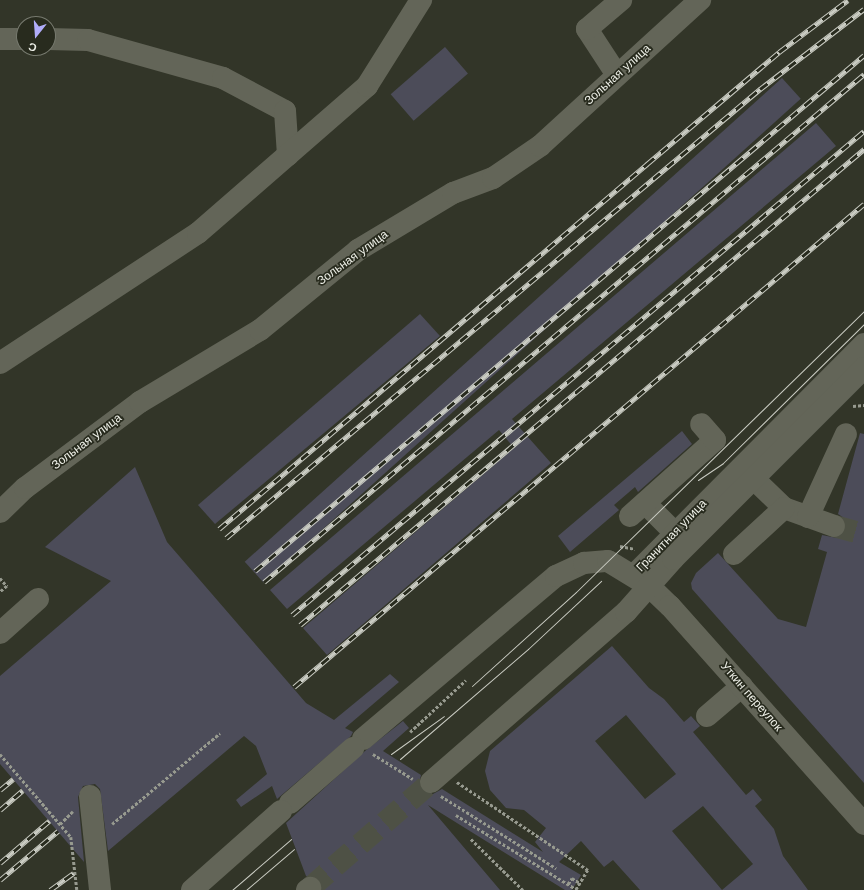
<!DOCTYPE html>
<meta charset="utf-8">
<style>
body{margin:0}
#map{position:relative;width:864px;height:890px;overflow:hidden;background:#323528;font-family:"Work Sans",sans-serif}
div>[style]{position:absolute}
.building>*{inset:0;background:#4c4c59;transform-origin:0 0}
.minor-tunnel>*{height:22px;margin-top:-11px;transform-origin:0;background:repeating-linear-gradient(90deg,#4e5145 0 22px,transparent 0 33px)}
.path>*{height:2.5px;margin-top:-1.25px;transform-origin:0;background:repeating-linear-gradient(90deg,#979a8f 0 3px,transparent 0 5px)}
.minor>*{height:22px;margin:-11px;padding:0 11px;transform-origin:11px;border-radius:11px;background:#636558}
.tram>*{height:1px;margin:-0.5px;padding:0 0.5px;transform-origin:0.5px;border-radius:0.5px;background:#caccc3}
.rail>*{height:4.5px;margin-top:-2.25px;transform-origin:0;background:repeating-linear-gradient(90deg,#282b1e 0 9px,#caccc3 0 18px);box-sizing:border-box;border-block:1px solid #caccc3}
span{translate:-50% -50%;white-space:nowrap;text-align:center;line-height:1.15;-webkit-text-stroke:3.5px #282b1e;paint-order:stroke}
.street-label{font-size:12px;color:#eef0e8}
.north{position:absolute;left:16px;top:16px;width:40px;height:40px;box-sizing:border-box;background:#282b1e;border:1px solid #777a6f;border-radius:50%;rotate:197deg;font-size:11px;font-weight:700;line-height:16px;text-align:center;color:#eef0e8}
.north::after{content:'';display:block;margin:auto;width:14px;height:18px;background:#b1adfa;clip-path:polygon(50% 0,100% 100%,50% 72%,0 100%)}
</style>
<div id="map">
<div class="building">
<div style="left:445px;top:47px;width:35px;height:72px;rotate:49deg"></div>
<div style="left:782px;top:78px;width:28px;height:723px;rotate:48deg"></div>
<div style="clip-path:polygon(816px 123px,836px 146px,512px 419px,551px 463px,327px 655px,303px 628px,514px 448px,499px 430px,287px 609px,270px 590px)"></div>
<div style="clip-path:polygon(420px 314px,440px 336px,215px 524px,198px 505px)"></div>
<div style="clip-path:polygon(682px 431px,692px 444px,638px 492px,635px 487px,614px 505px,619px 510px,570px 552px,558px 536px)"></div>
<div style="clip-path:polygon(860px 433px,864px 434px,864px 783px,692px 589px,691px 583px,696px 573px,718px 553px,778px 619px,806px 627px,827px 552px,818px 549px,822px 535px,837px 538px,846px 530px,844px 518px,838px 514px)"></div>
<div style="clip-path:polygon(135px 467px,167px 542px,306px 703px,334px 720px,390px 674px,399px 682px,345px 728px,353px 732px,351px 736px,277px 799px,272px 786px,241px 807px,236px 800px,267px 774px,256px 746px,244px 736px,108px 851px,100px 789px,95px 784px,83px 786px,78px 797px,84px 862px,0 764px,0 676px,111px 581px,45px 547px)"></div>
<div style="clip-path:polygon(evenodd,612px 646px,649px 688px,664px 699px,684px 722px,691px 716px,700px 726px,693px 732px,746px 795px,753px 789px,762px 800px,755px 806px,774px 829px,783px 856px,808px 890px,722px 890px,753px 864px,703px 806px,672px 831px,722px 890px,640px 890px,613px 860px,604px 867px,581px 841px,559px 862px,581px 875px,572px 890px,565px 890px,428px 805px,500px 890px,322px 890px,316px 877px,306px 876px,286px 823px,365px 751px,403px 721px,409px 728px,383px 751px,421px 775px,419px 784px,422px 790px,433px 794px,442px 789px,543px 852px,535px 842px,546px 828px,524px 810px,506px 808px,490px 790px,485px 771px,490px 751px,612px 646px,626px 715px,676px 774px,645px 799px,595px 741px,626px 715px)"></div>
</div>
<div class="minor-tunnel">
<div style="left:834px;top:526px;width:31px;rotate:15deg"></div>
<div style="left:310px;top:888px;width:161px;rotate:-41.2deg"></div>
</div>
<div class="path">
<div style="left:853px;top:406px;width:11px;rotate:-5deg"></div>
<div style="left:620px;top:546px;width:15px;rotate:11deg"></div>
<div style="left:0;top:578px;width:11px;rotate:49deg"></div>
<div style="left:7px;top:586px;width:9px;rotate:139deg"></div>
<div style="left:410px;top:732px;width:76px;rotate:-42.9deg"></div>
<div style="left:0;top:754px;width:109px;rotate:49.5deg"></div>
<div style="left:71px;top:837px;width:53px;rotate:83.5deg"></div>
<div style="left:373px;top:754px;width:47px;rotate:32deg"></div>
<div style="left:457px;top:782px;width:158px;rotate:33.9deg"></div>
<div style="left:588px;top:870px;width:23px;rotate:121deg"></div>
<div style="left:441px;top:796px;width:136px;rotate:32.1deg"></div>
<div style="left:456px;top:815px;width:141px;rotate:31.7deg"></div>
<div style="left:60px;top:824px;width:18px;rotate:-45deg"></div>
<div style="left:112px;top:824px;width:141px;rotate:-40.1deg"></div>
<div style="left:471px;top:839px;width:73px;rotate:44.4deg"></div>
<div style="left:568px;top:884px;width:7px;rotate:-56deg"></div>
<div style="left:572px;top:878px;width:9px;rotate:32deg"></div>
</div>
<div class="minor">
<div style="left:0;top:39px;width:24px"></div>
<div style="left:48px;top:39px;width:40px;rotate:1.4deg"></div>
<div style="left:88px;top:40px;width:140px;rotate:15.7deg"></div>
<div style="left:223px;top:78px;width:70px;rotate:28deg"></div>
<div style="left:285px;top:111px;width:44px;rotate:86.1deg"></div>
<div style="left:617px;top:75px;width:55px;rotate:-123.1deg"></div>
<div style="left:587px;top:29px;width:45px;rotate:-40.5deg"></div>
<div style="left:0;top:363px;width:237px;rotate:-33.3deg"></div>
<div style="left:198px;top:233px;width:224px;rotate:-41deg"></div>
<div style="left:367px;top:86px;width:102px;rotate:-57.9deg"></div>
<div style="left:753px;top:478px;width:43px;rotate:44.1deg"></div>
<div style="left:784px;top:508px;width:53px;rotate:19.8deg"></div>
<div style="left:645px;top:503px;width:42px;rotate:45deg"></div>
<div style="left:0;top:512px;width:35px;rotate:-44deg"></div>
<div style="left:25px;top:488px;width:144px;rotate:-36.8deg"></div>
<div style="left:140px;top:402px;width:140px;rotate:-31deg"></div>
<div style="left:260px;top:330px;width:127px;rotate:-39.2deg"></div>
<div style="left:358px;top:250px;width:111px;rotate:-31deg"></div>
<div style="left:453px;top:193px;width:43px;rotate:-20.6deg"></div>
<div style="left:493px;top:178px;width:57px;rotate:-34.2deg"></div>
<div style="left:540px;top:146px;width:217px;rotate:-42.4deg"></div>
<div style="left:630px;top:516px;width:114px;rotate:-41.8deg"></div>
<div style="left:715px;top:440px;width:21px;rotate:-131deg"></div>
<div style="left:808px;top:517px;width:91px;rotate:-65.4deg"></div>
<div style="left:734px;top:554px;width:68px;rotate:-42.6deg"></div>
<div style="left:634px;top:575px;width:326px;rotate:-45.1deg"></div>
<div style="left:0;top:633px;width:51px;rotate:-41.8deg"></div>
<div style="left:707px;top:716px;width:46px;rotate:-40.6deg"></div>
<div style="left:363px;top:739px;width:253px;rotate:-40.2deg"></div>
<div style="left:556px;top:576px;width:31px;rotate:-25deg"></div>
<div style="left:584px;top:563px;width:24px;rotate:-5deg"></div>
<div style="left:608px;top:561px;width:48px;rotate:31.4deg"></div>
<div style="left:649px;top:586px;width:29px;rotate:44deg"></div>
<div style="left:670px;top:606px;width:292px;rotate:48.3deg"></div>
<div style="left:431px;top:782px;width:259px;rotate:-41.1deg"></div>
<div style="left:626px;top:612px;width:71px;rotate:-48.4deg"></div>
<div style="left:673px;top:559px;width:270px;rotate:-45deg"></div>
<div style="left:90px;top:796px;width:95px;rotate:83.9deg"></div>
<div style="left:290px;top:803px;width:84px;rotate:-41.1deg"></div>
<div style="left:192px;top:890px;width:119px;rotate:-41.6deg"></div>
<div style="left:307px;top:890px;width:4px;rotate:-34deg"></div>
</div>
<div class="tram">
<div style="left:698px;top:480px;width:30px;rotate:-34deg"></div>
<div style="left:723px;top:463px;width:198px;rotate:-44.6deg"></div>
<div style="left:472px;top:686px;width:140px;rotate:-42.1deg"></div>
<div style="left:576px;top:592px;width:402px;rotate:-44.3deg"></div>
<div style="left:391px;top:754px;width:65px;rotate:-35.6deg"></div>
<div style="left:400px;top:759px;width:169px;rotate:-40.7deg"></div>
<div style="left:528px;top:649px;width:100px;rotate:-43deg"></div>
<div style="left:232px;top:890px;width:78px;rotate:-40.8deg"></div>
<div style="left:246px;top:890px;width:63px;rotate:-40.5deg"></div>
</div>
<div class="rail">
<div style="left:219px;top:529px;width:563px;rotate:-40.46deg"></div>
<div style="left:647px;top:164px;width:173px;rotate:-40.3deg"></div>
<div style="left:779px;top:52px;width:86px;rotate:-37deg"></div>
<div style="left:226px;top:538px;width:698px;rotate:-40.06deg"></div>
<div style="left:760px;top:89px;width:131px;rotate:-37.6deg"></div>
<div style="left:255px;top:571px;width:798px;rotate:-40.27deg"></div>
<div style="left:264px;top:582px;width:786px;rotate:-40.25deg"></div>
<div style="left:292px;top:615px;width:749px;rotate:-40.24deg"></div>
<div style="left:300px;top:625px;width:738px;rotate:-40.16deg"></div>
<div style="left:294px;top:687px;width:747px;rotate:-40.28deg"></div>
<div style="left:0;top:790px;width:17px;rotate:-40deg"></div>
<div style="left:0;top:810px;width:30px;rotate:-41deg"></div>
<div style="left:0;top:863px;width:65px;rotate:-40.6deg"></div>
<div style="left:0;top:880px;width:76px;rotate:-40.2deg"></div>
<div style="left:50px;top:890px;width:29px;rotate:-36deg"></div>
</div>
<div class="street-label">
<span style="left:618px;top:75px;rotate:-42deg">Зольная улица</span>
<span style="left:353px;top:258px;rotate:-36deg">Зольная улица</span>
<span style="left:87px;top:442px;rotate:-37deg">Зольная улица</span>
<span style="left:672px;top:536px;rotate:-46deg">Гранитная улица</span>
<span style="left:751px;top:697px;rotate:49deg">Уткин переулок</span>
</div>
<div class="north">С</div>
</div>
